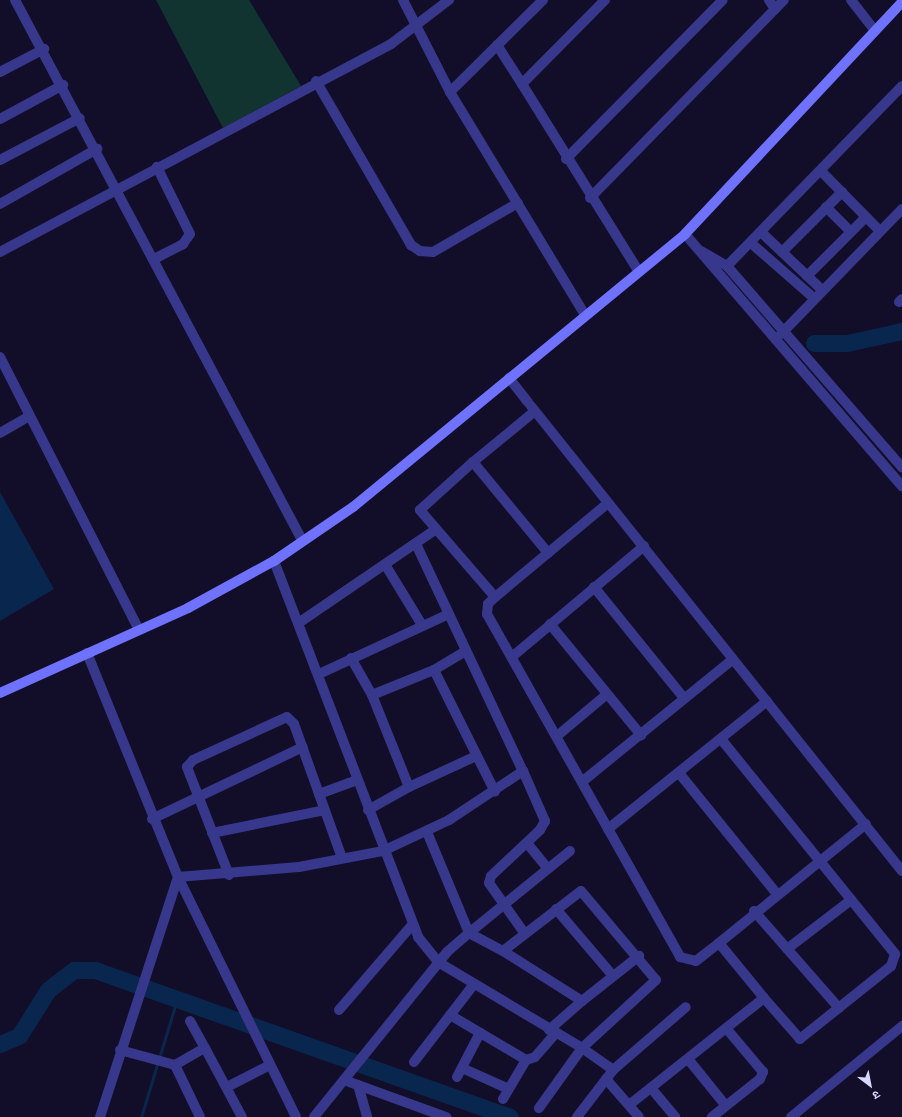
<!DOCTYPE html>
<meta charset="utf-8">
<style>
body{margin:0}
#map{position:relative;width:902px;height:1117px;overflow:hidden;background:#120e29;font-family:Barlow,"Noto Sans Devanagari",sans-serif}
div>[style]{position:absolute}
.green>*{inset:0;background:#113431}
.water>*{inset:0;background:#09264e}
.stream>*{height:3px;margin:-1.5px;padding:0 1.5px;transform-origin:1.5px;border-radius:1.5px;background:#09264e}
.river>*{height:17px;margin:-8.5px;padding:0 8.5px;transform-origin:8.5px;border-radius:8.5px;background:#09264e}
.minor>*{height:10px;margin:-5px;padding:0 5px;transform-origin:5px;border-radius:5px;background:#37388b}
.secondary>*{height:10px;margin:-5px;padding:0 5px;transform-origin:5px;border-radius:5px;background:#6e72ff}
span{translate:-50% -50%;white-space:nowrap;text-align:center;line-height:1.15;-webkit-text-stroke:3px #120e29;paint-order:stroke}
.north{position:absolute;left:850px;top:1065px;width:40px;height:40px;-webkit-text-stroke:3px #120e29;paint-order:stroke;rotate:148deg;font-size:11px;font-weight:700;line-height:16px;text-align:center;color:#d9d7ff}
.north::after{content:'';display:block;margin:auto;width:14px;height:18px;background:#d9d7ff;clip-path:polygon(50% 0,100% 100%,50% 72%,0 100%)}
</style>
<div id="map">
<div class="green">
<div style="clip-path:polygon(156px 0,249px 0,301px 86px,223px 128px)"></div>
</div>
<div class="water">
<div style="clip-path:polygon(0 492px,54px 589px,0 621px)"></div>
</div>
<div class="stream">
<div style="left:141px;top:1117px;width:123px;rotate:-73deg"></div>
</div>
<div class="river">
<div style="left:814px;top:343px;width:33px"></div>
<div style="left:847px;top:343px;width:56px;rotate:-12.3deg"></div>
<div style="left:0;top:1044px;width:21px;rotate:-23deg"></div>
<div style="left:19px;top:1036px;width:54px;rotate:-57.8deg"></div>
<div style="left:48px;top:990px;width:33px;rotate:-38deg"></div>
<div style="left:74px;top:970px;width:21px"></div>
<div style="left:95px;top:970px;width:440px;rotate:19.5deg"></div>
</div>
<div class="minor">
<div style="left:15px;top:0;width:612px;rotate:62.01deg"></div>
<div style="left:403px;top:0;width:103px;rotate:62.9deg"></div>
<div style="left:450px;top:92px;width:261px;rotate:58.8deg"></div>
<div style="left:605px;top:0;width:118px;rotate:134.7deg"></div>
<div style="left:522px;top:84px;width:221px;rotate:58.1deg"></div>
<div style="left:769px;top:0;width:11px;rotate:56deg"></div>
<div style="left:851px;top:0;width:39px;rotate:52deg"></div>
<div style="left:497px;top:45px;width:46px;rotate:57.3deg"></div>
<div style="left:0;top:72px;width:50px;rotate:-27.6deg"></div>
<div style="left:316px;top:81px;width:190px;rotate:59.9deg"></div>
<div style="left:411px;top:245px;width:11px;rotate:34deg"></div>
<div style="left:420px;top:251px;width:13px;rotate:4deg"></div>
<div style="left:433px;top:252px;width:98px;rotate:-30deg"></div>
<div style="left:450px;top:92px;width:131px;rotate:-44.7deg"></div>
<div style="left:0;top:119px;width:72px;rotate:-28.4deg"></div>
<div style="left:566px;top:159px;width:223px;rotate:-45.4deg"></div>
<div style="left:0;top:160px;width:90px;rotate:-27.7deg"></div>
<div style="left:821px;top:171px;width:84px;rotate:45.5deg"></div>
<div style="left:590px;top:198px;width:277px;rotate:-45.6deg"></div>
<div style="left:0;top:204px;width:112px;rotate:-29.6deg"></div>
<div style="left:826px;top:207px;width:35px;rotate:45deg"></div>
<div style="left:762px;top:233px;width:83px;rotate:43.5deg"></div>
<div style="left:685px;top:234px;width:333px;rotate:49.3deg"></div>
<div style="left:752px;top:244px;width:82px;rotate:41.1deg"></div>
<div style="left:701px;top:251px;width:30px;rotate:30deg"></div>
<div style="left:727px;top:266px;width:267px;rotate:49deg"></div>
<div style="left:0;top:252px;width:443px;rotate:-28deg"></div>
<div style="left:391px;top:44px;width:73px;rotate:-37.2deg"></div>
<div style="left:782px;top:252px;width:85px;rotate:-45deg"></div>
<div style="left:154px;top:259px;width:33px;rotate:-27deg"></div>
<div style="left:183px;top:244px;width:12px;rotate:-55deg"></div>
<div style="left:190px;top:234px;width:75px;rotate:-116.2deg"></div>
<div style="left:727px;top:266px;width:251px;rotate:-45.8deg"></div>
<div style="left:807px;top:276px;width:83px;rotate:-45deg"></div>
<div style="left:899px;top:302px;width:4px;rotate:-45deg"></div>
<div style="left:781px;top:334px;width:174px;rotate:-45.9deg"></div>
<div style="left:0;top:357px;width:306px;rotate:63deg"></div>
<div style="left:509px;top:378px;width:31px;rotate:52deg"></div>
<div style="left:531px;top:406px;width:595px;rotate:51.42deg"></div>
<div style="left:0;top:433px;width:34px;rotate:-30deg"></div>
<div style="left:473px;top:462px;width:80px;rotate:-39.4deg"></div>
<div style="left:608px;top:503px;width:147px;rotate:140.2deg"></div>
<div style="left:495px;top:597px;width:10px;rotate:135deg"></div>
<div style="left:488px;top:604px;width:10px;rotate:96deg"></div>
<div style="left:487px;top:614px;width:394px;rotate:60.6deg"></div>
<div style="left:680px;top:957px;width:16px;rotate:14deg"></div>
<div style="left:696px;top:961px;width:29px;rotate:-38deg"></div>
<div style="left:719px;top:943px;width:71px;rotate:50.7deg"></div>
<div style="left:764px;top:998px;width:172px;rotate:141.6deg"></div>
<div style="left:416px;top:544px;width:251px;rotate:64.8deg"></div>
<div style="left:274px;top:561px;width:403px;rotate:69deg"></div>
<div style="left:418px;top:937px;width:32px;rotate:51deg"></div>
<div style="left:438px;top:962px;width:168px;rotate:30.8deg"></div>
<div style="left:582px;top:1048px;width:38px;rotate:35deg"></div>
<div style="left:386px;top:566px;width:69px;rotate:58.6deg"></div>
<div style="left:594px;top:587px;width:143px;rotate:51deg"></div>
<div style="left:495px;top:597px;width:115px;rotate:-130.8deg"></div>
<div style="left:420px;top:510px;width:72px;rotate:-42.2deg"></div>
<div style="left:473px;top:462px;width:118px;rotate:50.5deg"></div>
<div style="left:300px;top:622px;width:163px;rotate:-34.3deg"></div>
<div style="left:550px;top:624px;width:144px;rotate:50.7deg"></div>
<div style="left:87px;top:653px;width:242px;rotate:67.9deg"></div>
<div style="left:178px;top:877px;width:267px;rotate:63.8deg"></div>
<div style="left:513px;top:656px;width:171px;rotate:-40deg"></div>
<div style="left:351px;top:658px;width:43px;rotate:60.4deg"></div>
<div style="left:372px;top:695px;width:99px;rotate:68.1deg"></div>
<div style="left:409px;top:787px;width:74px;rotate:-24.8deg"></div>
<div style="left:434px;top:670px;width:136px;rotate:63.4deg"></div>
<div style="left:319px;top:674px;width:143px;rotate:-24.8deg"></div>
<div style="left:372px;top:695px;width:67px;rotate:-22deg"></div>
<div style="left:434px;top:670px;width:37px;rotate:-31deg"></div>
<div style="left:557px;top:736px;width:65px;rotate:-40deg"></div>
<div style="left:721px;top:739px;width:277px;rotate:51deg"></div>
<div style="left:895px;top:954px;width:13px;rotate:108deg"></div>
<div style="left:891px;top:966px;width:117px;rotate:141.3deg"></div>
<div style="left:800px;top:1039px;width:55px;rotate:-131.3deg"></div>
<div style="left:679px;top:773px;width:156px;rotate:51deg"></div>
<div style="left:583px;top:781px;width:193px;rotate:-39.1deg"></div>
<div style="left:319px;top:794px;width:40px;rotate:-20.2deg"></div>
<div style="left:368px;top:810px;width:47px;rotate:-29.3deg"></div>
<div style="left:152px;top:819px;width:167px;rotate:-25.5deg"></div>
<div style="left:608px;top:829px;width:204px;rotate:-38.8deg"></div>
<div style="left:427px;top:832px;width:109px;rotate:67.4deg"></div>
<div style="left:469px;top:933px;width:130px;rotate:-39.1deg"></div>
<div style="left:212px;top:833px;width:115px;rotate:-11.5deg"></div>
<div style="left:527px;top:843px;width:33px;rotate:51deg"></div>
<div style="left:229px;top:875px;width:116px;rotate:-111.3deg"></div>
<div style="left:187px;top:767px;width:9px;rotate:-49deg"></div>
<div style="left:193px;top:760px;width:103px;rotate:-24.6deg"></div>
<div style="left:287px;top:717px;width:10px;rotate:45deg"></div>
<div style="left:294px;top:724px;width:142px;rotate:70.3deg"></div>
<div style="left:556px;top:909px;width:88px;rotate:49.6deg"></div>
<div style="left:754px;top:911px;width:129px;rotate:48.8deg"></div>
<div style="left:719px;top:943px;width:189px;rotate:-39deg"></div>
<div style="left:787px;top:949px;width:81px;rotate:-37.4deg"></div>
<div style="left:503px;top:951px;width:93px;rotate:32.3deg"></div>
<div style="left:582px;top:1001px;width:44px;rotate:138.7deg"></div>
<div style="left:582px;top:1001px;width:73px;rotate:-38.3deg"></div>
<div style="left:339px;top:1010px;width:113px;rotate:-49.3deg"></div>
<div style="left:450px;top:1015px;width:88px;rotate:30.6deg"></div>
<div style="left:526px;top:1060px;width:9px;rotate:-18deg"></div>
<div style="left:535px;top:1057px;width:30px;rotate:-49deg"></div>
<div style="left:190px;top:1021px;width:31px;rotate:61deg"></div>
<div style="left:120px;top:1050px;width:57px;rotate:15.3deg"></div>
<div style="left:688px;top:1059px;width:60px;rotate:51deg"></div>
<div style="left:414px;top:1062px;width:98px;rotate:-52.4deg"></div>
<div style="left:462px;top:1068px;width:51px;rotate:24.1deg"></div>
<div style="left:457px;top:1077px;width:50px;rotate:-62.4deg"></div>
<div style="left:606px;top:1079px;width:50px;rotate:49deg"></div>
<div style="left:344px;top:1080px;width:109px;rotate:19.9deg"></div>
<div style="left:358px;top:1085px;width:33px;rotate:74deg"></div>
<div style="left:227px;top:1087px;width:48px;rotate:-27.1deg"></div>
<div style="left:651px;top:1088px;width:38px;rotate:50deg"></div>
<div style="left:503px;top:1099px;width:45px;rotate:-59.5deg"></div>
<div style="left:100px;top:1117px;width:252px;rotate:-72deg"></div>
<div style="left:178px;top:877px;width:121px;rotate:-4.7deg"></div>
<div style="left:299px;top:867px;width:86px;rotate:-10.8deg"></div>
<div style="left:383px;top:851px;width:73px;rotate:-25.2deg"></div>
<div style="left:449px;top:820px;width:89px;rotate:-33.5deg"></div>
<div style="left:523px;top:771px;width:55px;rotate:66.3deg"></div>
<div style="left:545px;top:821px;width:10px;rotate:119deg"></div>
<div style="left:540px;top:830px;width:67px;rotate:136.8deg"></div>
<div style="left:491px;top:876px;width:7px;rotate:106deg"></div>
<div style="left:489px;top:883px;width:62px;rotate:54.8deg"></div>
<div style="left:200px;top:1117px;width:58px;rotate:-115.7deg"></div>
<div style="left:175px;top:1065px;width:34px;rotate:-30deg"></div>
<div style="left:205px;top:1048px;width:78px;rotate:61.8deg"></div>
<div style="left:314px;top:1117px;width:212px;rotate:-51.1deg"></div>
<div style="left:447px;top:952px;width:29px;rotate:-41deg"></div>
<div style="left:469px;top:933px;width:38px;rotate:28deg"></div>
<div style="left:503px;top:951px;width:98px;rotate:-37.6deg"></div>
<div style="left:581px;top:891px;width:116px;rotate:49.9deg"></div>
<div style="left:656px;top:980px;width:100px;rotate:137.4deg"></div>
<div style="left:582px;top:1048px;width:74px;rotate:125.6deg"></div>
<div style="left:577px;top:1117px;width:59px;rotate:-52.5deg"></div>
<div style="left:613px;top:1070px;width:96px;rotate:-40.8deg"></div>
<div style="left:712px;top:1117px;width:61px;rotate:-38.4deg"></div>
<div style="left:760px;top:1079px;width:8px;rotate:-67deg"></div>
<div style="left:763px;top:1072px;width:57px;rotate:-130.1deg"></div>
<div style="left:791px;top:1117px;width:144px;rotate:-39.3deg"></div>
</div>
<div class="secondary">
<div style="left:0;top:693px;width:206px;rotate:-24.3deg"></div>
<div style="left:188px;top:608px;width:98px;rotate:-28.7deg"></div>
<div style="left:274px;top:561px;width:96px;rotate:-34.4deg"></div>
<div style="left:353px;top:507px;width:430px;rotate:-39.4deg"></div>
<div style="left:685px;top:234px;width:318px;rotate:-46.9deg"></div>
</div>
<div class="north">उ</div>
</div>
